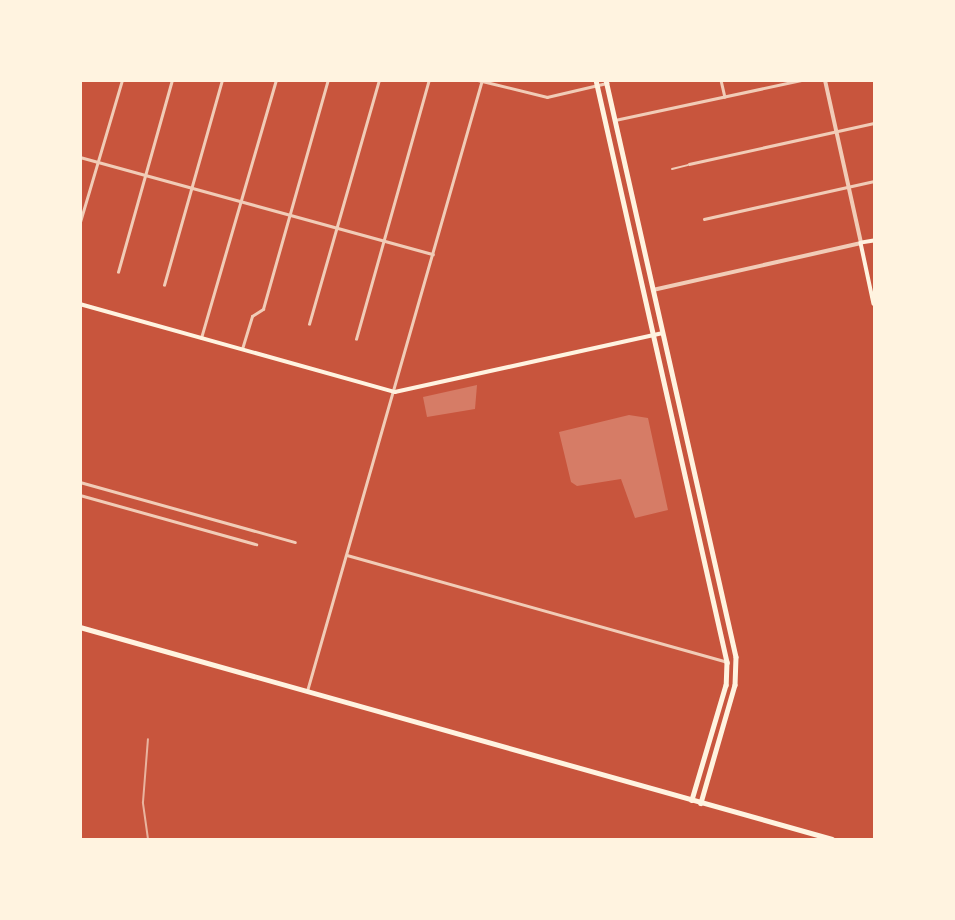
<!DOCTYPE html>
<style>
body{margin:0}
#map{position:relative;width:955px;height:920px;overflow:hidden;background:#c8553d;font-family:Bitter,serif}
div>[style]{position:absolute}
.building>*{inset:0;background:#d67c66}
.service>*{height:2px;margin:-1px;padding:0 1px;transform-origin:1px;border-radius:1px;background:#f1ccb7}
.minor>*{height:2.5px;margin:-1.25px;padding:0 1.25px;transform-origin:1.25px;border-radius:1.25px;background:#f1ccb7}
.tertiary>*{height:3.5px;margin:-1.75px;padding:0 1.75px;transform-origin:1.75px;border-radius:1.75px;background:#f1ccb7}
.secondary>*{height:3.5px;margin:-1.75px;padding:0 1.75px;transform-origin:1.75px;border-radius:1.75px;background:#fff3e0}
.primary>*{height:4.5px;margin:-2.25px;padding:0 2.25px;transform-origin:2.25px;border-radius:2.25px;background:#fff3e0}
.rail>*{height:2px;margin:-1px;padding:0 1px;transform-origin:1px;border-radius:1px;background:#e9b49f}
span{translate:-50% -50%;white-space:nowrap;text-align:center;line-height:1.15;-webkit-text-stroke:5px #fff3e0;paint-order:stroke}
.frame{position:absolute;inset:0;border:82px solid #fff3e0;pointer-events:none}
</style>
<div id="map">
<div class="building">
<div style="clip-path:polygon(477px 385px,475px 409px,427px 417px,423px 397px)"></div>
<div style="clip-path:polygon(629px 415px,648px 418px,668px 510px,635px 518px,621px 479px,577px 486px,571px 482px,559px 432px)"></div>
</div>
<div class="service">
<div style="left:672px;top:169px;width:16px;rotate:-14deg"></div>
</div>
<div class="minor">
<div style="left:478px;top:80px;width:71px;rotate:13.8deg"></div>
<div style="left:547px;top:97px;width:62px;rotate:-13.1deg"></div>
<div style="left:721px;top:80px;width:17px;rotate:77deg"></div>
<div style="left:615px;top:120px;width:190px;rotate:-12.1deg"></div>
<div style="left:80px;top:157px;width:366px;rotate:15.4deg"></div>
<div style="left:689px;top:164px;width:189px;rotate:-12.5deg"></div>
<div style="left:704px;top:219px;width:174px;rotate:-12.6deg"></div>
<div style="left:80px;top:222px;width:148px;rotate:-73.5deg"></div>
<div style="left:118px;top:272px;width:199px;rotate:-74.3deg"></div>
<div style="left:164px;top:285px;width:213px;rotate:-74.2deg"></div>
<div style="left:309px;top:324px;width:254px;rotate:-74deg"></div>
<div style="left:201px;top:338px;width:269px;rotate:-73.8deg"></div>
<div style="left:356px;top:339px;width:269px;rotate:-74.3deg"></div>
<div style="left:242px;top:349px;width:34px;rotate:-73deg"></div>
<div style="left:252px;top:316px;width:13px;rotate:-32deg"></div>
<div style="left:263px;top:309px;width:238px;rotate:-74.2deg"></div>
<div style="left:80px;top:482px;width:223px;rotate:15.6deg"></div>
<div style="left:80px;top:495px;width:183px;rotate:15.6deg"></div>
<div style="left:347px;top:555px;width:395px;rotate:15.7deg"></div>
<div style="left:307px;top:691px;width:636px;rotate:-74.02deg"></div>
</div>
<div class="tertiary">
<div style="left:653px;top:290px;width:213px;rotate:-12.7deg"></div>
<div style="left:861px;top:243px;width:167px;rotate:-102.5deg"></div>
</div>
<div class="secondary">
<div style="left:874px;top:241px;width:13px;rotate:171deg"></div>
<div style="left:861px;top:243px;width:62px;rotate:78deg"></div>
<div style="left:80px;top:304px;width:327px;rotate:15.6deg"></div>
<div style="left:395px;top:392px;width:274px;rotate:-12.4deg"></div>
</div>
<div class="primary">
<div style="left:596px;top:80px;width:597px;rotate:77.31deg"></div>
<div style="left:727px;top:662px;width:23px;rotate:92deg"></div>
<div style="left:726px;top:685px;width:120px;rotate:106.5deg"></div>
<div style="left:606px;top:80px;width:591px;rotate:77.3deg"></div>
<div style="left:736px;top:657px;width:28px;rotate:92deg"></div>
<div style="left:735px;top:685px;width:123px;rotate:106.1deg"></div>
<div style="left:80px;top:627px;width:781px;rotate:15.74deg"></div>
</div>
<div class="rail">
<div style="left:148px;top:839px;width:37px;rotate:-98deg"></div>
<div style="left:143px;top:802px;width:63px;rotate:-85.5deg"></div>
</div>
<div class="frame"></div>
</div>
